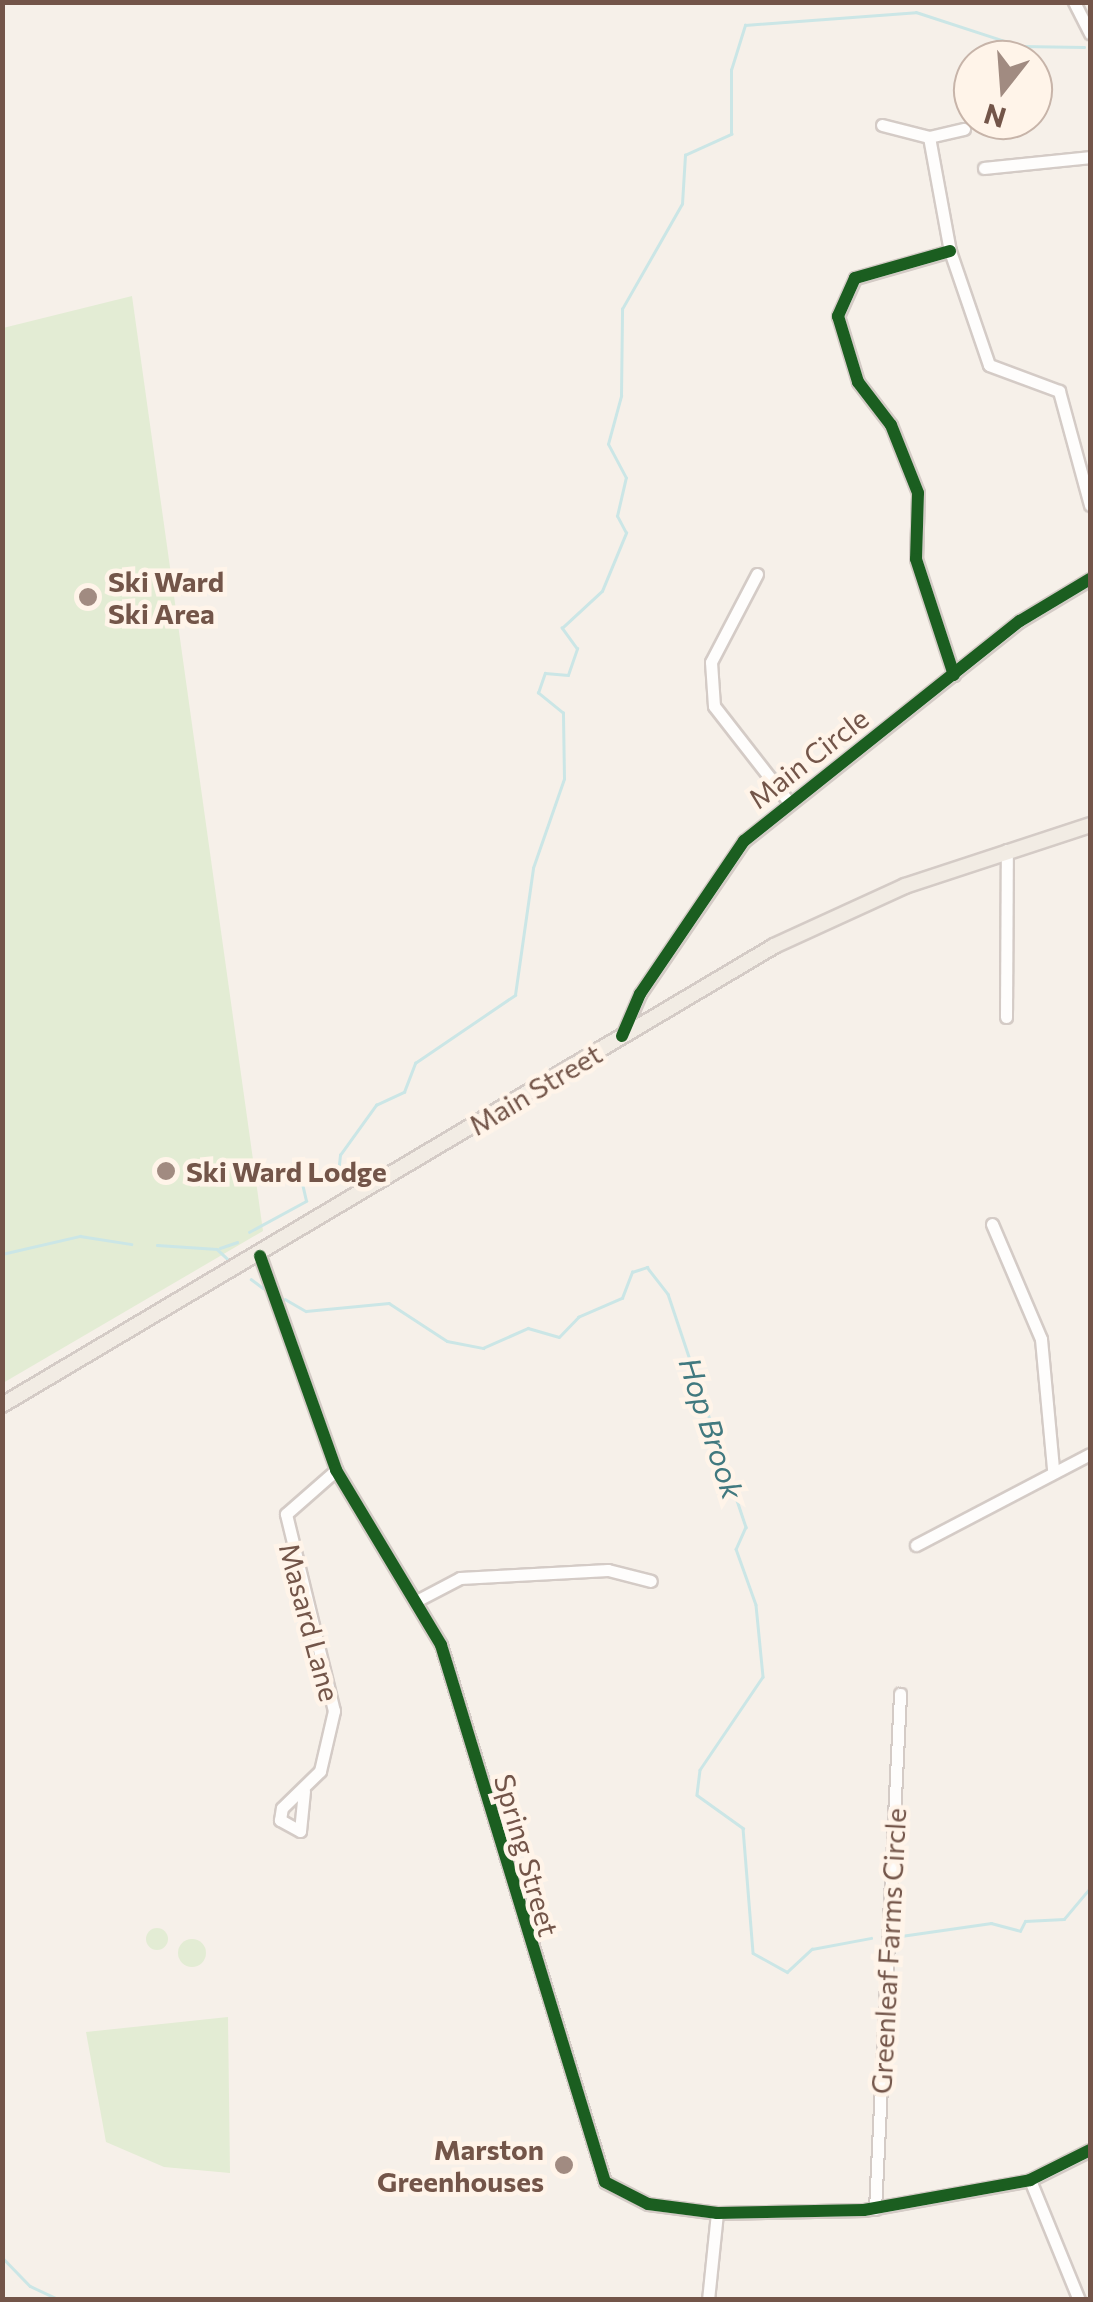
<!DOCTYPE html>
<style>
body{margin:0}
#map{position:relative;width:1093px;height:2302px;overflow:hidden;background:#f6f0e9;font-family:Commissioner,sans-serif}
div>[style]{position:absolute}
.green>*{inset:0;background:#e3ecd4}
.round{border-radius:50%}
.stream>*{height:2.5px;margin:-1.25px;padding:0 1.25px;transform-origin:1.25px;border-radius:1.25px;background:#cbe6e6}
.roads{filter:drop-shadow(2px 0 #d4cbc6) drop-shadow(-2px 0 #d4cbc6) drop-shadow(0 2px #d4cbc6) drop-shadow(0 -2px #d4cbc6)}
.minor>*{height:11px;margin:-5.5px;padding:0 5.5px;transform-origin:5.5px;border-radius:5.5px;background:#fefdfc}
.major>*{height:14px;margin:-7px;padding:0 7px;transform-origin:7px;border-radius:7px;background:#f2ece4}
.cycleway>*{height:12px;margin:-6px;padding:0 6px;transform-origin:6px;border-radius:6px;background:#1b5e20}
.dots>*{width:28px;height:28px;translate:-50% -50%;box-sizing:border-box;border:5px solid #fff4e9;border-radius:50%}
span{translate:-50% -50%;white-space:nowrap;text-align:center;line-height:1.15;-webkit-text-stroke:9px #fff4e9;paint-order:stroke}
.poi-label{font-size:28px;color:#735549;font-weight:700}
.left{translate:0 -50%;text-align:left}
.right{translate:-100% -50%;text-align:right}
.street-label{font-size:28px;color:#735549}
.water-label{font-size:30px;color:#41797f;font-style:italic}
.frame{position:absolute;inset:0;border:5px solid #735549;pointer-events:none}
.north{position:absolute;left:953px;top:40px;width:100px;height:100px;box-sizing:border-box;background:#fff4e9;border:2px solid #c7b4a9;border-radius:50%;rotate:197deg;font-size:28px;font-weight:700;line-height:40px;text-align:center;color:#735549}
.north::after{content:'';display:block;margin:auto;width:35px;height:45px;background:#a18b81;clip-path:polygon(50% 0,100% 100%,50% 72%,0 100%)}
</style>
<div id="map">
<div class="green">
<div style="clip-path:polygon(132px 296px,263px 1231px,3px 1383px,3px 328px)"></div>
<div class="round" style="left:146px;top:1928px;width:22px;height:22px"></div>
<div class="round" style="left:178px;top:1939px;width:28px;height:28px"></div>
<div style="clip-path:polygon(228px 2017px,230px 2173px,164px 2167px,106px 2142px,86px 2032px)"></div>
</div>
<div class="stream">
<div style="left:249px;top:1232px;width:65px;rotate:-28.5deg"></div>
<div style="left:306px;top:1201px;width:18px;rotate:-103deg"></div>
<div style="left:302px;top:1183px;width:37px;rotate:-14deg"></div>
<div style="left:338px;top:1174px;width:19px;rotate:-84deg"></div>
<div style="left:340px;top:1155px;width:62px;rotate:-54.2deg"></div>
<div style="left:376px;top:1105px;width:31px;rotate:-25deg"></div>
<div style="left:404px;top:1092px;width:31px;rotate:-69deg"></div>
<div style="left:415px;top:1063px;width:121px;rotate:-34.2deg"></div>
<div style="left:515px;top:995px;width:128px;rotate:-81.9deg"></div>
<div style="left:533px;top:868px;width:94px;rotate:-70.8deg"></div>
<div style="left:564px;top:779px;width:66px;rotate:-90.9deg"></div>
<div style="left:563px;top:713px;width:32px;rotate:-141deg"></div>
<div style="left:538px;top:693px;width:21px;rotate:-71deg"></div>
<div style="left:545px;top:673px;width:23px;rotate:5deg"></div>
<div style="left:568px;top:675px;width:28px;rotate:-71deg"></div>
<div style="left:577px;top:649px;width:26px;rotate:-126deg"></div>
<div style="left:562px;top:628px;width:54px;rotate:-42.8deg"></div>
<div style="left:602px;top:591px;width:63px;rotate:-67.5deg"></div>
<div style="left:626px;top:533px;width:19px;rotate:-118deg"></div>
<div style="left:617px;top:516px;width:39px;rotate:-77deg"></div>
<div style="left:626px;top:478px;width:38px;rotate:-118deg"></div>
<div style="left:608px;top:444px;width:50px;rotate:-74.8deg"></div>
<div style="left:621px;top:396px;width:87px;rotate:-89.3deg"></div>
<div style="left:622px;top:309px;width:121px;rotate:-60.3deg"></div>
<div style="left:682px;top:204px;width:49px;rotate:-86.5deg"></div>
<div style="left:685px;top:155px;width:51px;rotate:-24.5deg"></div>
<div style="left:731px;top:134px;width:64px;rotate:-90deg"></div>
<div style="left:731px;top:70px;width:47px;rotate:-72.7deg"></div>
<div style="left:745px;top:25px;width:171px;rotate:-4.3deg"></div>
<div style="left:916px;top:12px;width:109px;rotate:18.1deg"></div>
<div style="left:1020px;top:46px;width:64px;rotate:0.9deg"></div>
<div style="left:157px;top:1245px;width:60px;rotate:3.8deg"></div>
<div style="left:217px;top:1249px;width:18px;rotate:43deg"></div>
<div style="left:220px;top:1248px;width:18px;rotate:-19deg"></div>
<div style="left:2px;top:1254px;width:80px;rotate:-13deg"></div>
<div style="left:80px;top:1236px;width:52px;rotate:8.9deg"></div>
<div style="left:251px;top:1279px;width:15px;rotate:37deg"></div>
<div style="left:285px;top:1299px;width:24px;rotate:30deg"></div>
<div style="left:306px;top:1311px;width:83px;rotate:-5.5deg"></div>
<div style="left:389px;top:1303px;width:69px;rotate:33.2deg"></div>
<div style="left:447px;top:1341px;width:37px;rotate:11deg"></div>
<div style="left:483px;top:1348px;width:49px;rotate:-24deg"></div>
<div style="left:528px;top:1328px;width:32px;rotate:16deg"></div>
<div style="left:559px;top:1337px;width:28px;rotate:-46deg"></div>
<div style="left:578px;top:1317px;width:48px;rotate:-23.4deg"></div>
<div style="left:622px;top:1298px;width:28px;rotate:-69deg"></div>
<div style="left:632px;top:1272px;width:16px;rotate:-18deg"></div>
<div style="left:647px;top:1267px;width:34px;rotate:52deg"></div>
<div style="left:668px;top:1294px;width:246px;rotate:71.5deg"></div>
<div style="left:746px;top:1527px;width:24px;rotate:114deg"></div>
<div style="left:736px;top:1549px;width:59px;rotate:70.3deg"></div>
<div style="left:756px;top:1605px;width:72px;rotate:84.4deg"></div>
<div style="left:763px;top:1677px;width:112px;rotate:124.1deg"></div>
<div style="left:700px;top:1770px;width:25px;rotate:97deg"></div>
<div style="left:697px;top:1795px;width:57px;rotate:35.7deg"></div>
<div style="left:743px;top:1828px;width:125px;rotate:85.4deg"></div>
<div style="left:753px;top:1953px;width:39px;rotate:29deg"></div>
<div style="left:787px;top:1972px;width:34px;rotate:-43deg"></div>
<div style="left:812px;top:1949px;width:60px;rotate:-10.6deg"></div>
<div style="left:901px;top:1936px;width:91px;rotate:-8.2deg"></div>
<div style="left:991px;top:1923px;width:30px;rotate:15deg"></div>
<div style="left:1020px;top:1931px;width:11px;rotate:-63deg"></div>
<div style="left:1025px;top:1921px;width:39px;rotate:-3deg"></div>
<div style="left:1064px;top:1919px;width:40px;rotate:-50deg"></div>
<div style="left:2px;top:2257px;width:40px;rotate:46deg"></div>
<div style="left:30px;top:2286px;width:33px;rotate:25deg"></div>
</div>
<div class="roads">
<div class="minor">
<div style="left:1074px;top:2px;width:35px;rotate:63deg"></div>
<div style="left:882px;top:125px;width:49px;rotate:14.3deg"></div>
<div style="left:929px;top:137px;width:116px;rotate:79.6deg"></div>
<div style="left:950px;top:251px;width:120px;rotate:71.1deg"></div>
<div style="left:989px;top:365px;width:75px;rotate:20.4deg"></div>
<div style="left:1059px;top:391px;width:118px;rotate:74.8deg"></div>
<div style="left:929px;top:137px;width:36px;rotate:-13deg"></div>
<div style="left:984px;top:168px;width:107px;rotate:-5.9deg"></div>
<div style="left:950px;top:251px;width:99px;rotate:164.1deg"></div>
<div style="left:855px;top:278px;width:42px;rotate:114.1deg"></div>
<div style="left:838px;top:316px;width:69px;rotate:73.1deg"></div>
<div style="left:858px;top:382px;width:54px;rotate:52.5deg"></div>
<div style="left:891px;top:425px;width:73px;rotate:68.3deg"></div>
<div style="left:918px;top:493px;width:66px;rotate:91.7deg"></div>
<div style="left:916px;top:559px;width:122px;rotate:71.9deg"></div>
<div style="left:757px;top:574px;width:99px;rotate:117.6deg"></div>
<div style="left:711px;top:662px;width:44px;rotate:86.1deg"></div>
<div style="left:714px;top:706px;width:120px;rotate:52.1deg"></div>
<div style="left:1006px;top:1017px;width:167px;rotate:-89.7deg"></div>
<div style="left:622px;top:1036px;width:46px;rotate:-66.8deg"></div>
<div style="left:640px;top:994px;width:185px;rotate:-55.8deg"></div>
<div style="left:744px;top:841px;width:353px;rotate:-38.6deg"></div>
<div style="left:1020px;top:621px;width:82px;rotate:-31deg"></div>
<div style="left:992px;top:1224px;width:125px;rotate:66.9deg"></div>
<div style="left:1041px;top:1339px;width:131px;rotate:84.7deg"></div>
<div style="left:260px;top:1256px;width:227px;rotate:70.4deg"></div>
<div style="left:336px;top:1470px;width:204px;rotate:59deg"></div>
<div style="left:441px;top:1645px;width:561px;rotate:73.02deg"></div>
<div style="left:605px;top:2182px;width:48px;rotate:27.1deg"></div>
<div style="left:648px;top:2204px;width:70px;rotate:7.4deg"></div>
<div style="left:717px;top:2213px;width:147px;rotate:-1.2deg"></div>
<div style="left:864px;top:2210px;width:169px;rotate:-10.2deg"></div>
<div style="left:1030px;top:2180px;width:67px;rotate:-26.6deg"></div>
<div style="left:916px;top:1545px;width:196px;rotate:-27.6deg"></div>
<div style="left:420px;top:1599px;width:45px;rotate:-27.7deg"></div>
<div style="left:460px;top:1578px;width:148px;rotate:-3.1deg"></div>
<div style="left:608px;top:1570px;width:44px;rotate:14.3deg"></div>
<div style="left:304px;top:1791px;width:40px;rotate:95.7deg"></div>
<div style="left:300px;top:1831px;width:23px;rotate:-151deg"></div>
<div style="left:280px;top:1820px;width:12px;rotate:-81deg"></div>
<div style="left:282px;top:1808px;width:53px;rotate:-44.2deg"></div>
<div style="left:320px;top:1771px;width:62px;rotate:-76.9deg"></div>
<div style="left:334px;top:1711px;width:203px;rotate:-103.7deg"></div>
<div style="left:286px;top:1514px;width:67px;rotate:-41.3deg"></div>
<div style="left:1030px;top:2180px;width:130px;rotate:67.8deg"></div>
<div style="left:875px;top:2209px;width:516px;rotate:-87.22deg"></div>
<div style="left:708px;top:2300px;width:87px;rotate:-84.1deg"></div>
</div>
<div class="major">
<div style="left:2px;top:1405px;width:898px;rotate:-30.73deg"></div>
<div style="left:774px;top:946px;width:144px;rotate:-24.6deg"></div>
<div style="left:905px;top:886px;width:195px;rotate:-18.2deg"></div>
</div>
</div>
<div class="cycleway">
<div style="left:950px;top:251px;width:99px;rotate:164.1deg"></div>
<div style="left:855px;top:278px;width:42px;rotate:114.1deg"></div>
<div style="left:838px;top:316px;width:69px;rotate:73.1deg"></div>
<div style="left:858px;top:382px;width:54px;rotate:52.5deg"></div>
<div style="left:891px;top:425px;width:73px;rotate:68.3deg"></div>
<div style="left:918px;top:493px;width:66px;rotate:91.7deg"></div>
<div style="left:916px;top:559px;width:122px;rotate:71.9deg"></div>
<div style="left:622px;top:1036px;width:46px;rotate:-66.8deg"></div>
<div style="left:640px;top:994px;width:185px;rotate:-55.8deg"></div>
<div style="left:744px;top:841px;width:353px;rotate:-38.6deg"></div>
<div style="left:1020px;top:621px;width:82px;rotate:-31deg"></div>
<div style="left:260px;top:1256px;width:227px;rotate:70.4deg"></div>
<div style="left:336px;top:1470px;width:204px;rotate:59deg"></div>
<div style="left:441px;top:1645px;width:561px;rotate:73.02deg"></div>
<div style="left:605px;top:2182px;width:48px;rotate:27.1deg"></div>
<div style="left:648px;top:2204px;width:70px;rotate:7.4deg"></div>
<div style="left:717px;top:2213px;width:147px;rotate:-1.2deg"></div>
<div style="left:864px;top:2210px;width:169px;rotate:-10.2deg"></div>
<div style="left:1030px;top:2180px;width:67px;rotate:-26.6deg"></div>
</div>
<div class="dots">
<div style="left:88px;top:597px;background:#a18b81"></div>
<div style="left:166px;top:1171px;background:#a18b81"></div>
<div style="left:564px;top:2165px;background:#a18b81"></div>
</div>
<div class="poi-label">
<span class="left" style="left:108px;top:597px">Ski Ward<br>Ski Area</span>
<span class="left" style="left:186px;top:1171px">Ski Ward Lodge</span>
<span class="right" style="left:544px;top:2165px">Marston<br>Greenhouses</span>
</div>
<div class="street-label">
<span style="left:808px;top:758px;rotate:-38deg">Main Circle</span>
<span style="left:535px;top:1089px;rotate:-31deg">Main Street</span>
<span style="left:310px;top:1622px;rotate:75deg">Masard Lane</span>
<span style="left:527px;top:1855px;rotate:74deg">Spring Street</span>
<span style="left:888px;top:1951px;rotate:-87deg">Greenleaf Farms Circle</span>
</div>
<div class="water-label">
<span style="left:712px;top:1428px;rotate:72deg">Hop Brook</span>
</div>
<div class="frame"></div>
<div class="north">N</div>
</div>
